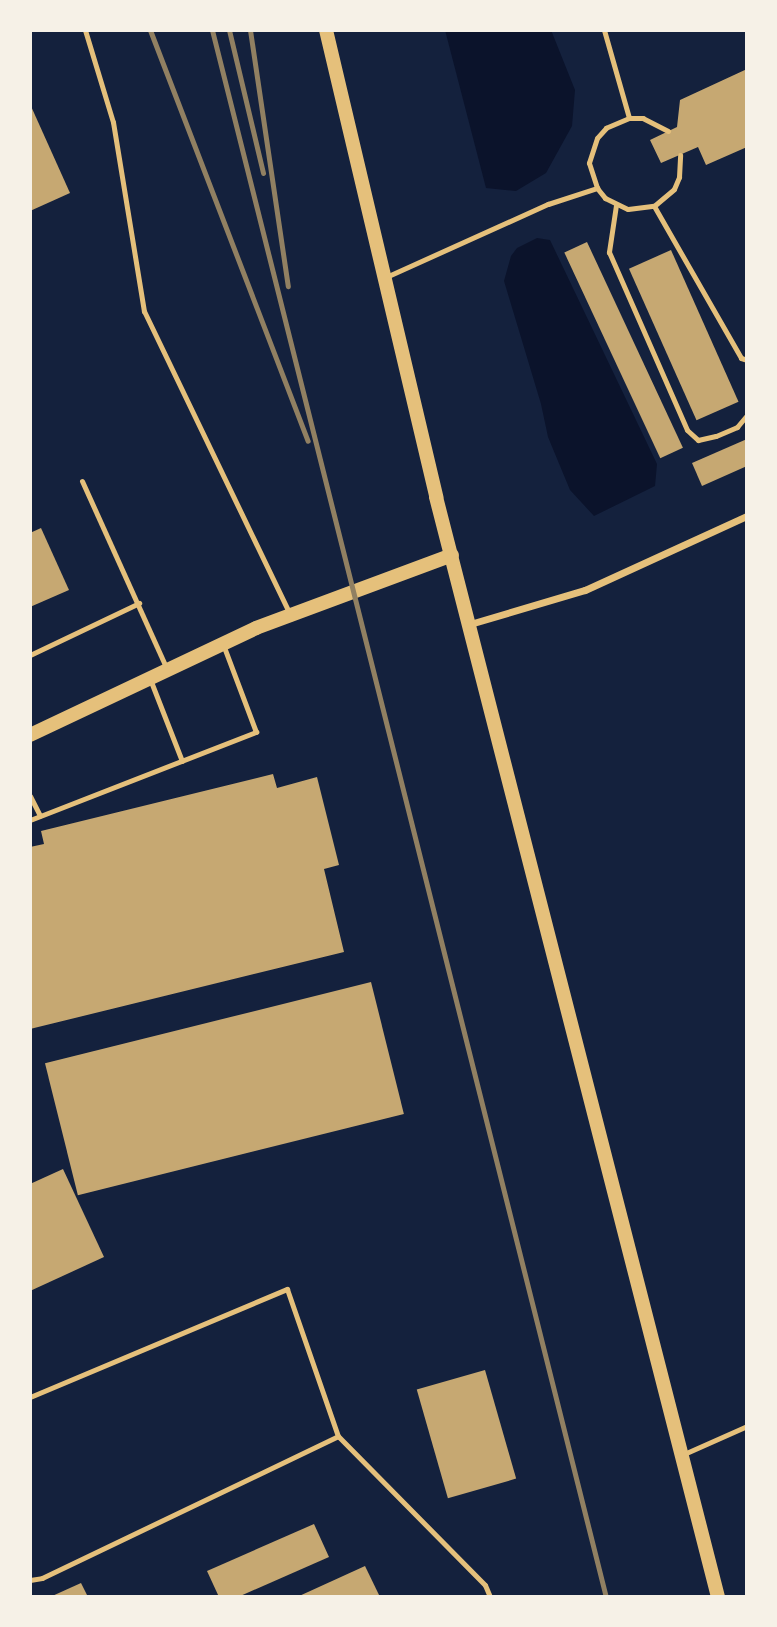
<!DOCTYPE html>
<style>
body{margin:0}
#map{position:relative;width:777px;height:1627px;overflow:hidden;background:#14213d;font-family:"Fira Sans Condensed",sans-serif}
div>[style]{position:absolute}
.water>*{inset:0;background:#0b132b}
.building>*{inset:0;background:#c6a872;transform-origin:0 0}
.service>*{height:5px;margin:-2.5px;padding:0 2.5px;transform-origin:2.5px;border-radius:2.5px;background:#e5c07b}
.minor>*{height:7px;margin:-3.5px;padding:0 3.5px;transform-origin:3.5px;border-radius:3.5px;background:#e5c07b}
.secondary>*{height:14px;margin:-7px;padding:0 7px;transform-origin:7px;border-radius:7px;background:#e5c07b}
.rail>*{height:5px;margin:-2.5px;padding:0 2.5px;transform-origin:2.5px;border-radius:2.5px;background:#918062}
span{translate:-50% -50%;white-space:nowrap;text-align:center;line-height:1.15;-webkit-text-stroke:5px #f6f1e7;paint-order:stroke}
.frame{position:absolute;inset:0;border:32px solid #f6f1e7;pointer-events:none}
</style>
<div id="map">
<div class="water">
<div style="clip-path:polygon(445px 30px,551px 30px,575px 90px,572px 126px,546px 173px,516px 191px,486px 188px)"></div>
<div style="clip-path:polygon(537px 238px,550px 240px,657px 464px,655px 486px,594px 516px,570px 490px,548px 437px,541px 404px,504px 281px,511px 256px,517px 248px)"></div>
</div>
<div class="building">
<div style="clip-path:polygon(747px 69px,747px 147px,706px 165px,698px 147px,661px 163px,650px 140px,677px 127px,680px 100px)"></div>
<div style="clip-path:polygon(30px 104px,70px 193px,30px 211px)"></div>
<div style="left:587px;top:242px;width:227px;height:25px;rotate:65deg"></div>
<div style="left:671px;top:250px;width:166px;height:46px;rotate:66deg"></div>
<div style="clip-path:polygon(747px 439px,747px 466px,702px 486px,692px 463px)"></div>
<div style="clip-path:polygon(41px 528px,69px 590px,30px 607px,30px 533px)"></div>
<div style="clip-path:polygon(273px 774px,277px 788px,317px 777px,339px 865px,324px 869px,344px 952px,30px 1029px,30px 847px,44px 844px,41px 831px)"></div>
<div style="left:371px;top:982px;width:136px;height:336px;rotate:76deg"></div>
<div style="clip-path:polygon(63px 1169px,104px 1257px,30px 1291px,30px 1184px)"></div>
<div style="left:485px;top:1370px;width:113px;height:71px;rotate:74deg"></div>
<div style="clip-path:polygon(314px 1524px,329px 1557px,238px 1597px,219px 1597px,207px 1571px)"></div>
<div style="clip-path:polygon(365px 1566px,380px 1597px,297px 1597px)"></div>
<div style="clip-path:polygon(81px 1583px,88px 1597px,50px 1597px)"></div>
</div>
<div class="service">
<div style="left:85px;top:30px;width:96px;rotate:73.1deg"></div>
<div style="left:113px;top:122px;width:192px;rotate:80.7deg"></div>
<div style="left:144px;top:311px;width:337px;rotate:64.3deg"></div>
<div style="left:604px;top:30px;width:91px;rotate:74.1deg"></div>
<div style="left:668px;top:131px;width:28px;rotate:-153deg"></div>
<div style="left:643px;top:118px;width:14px;rotate:180deg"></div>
<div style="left:629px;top:118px;width:25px;rotate:157deg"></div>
<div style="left:606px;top:128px;width:13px;rotate:132deg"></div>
<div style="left:597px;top:138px;width:26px;rotate:108deg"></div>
<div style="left:589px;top:163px;width:26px;rotate:72deg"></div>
<div style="left:597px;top:188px;width:13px;rotate:51deg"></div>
<div style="left:605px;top:198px;width:25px;rotate:26deg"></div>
<div style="left:628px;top:209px;width:26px;rotate:-7deg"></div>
<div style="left:654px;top:206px;width:26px;rotate:-40deg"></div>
<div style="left:674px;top:189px;width:13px;rotate:-67deg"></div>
<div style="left:679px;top:177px;width:22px;rotate:-87deg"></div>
<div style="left:616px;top:205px;width:48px;rotate:98.5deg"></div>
<div style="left:609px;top:252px;width:194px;rotate:66.3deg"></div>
<div style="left:687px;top:430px;width:15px;rotate:42deg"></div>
<div style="left:698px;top:440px;width:18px;rotate:-13deg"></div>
<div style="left:716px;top:436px;width:23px;rotate:-23deg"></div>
<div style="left:737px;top:427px;width:16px;rotate:-50deg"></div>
<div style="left:654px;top:206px;width:175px;rotate:60.2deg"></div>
<div style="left:741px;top:358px;width:6px;rotate:18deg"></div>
<div style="left:386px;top:277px;width:178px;rotate:-24.3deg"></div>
<div style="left:548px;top:204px;width:52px;rotate:-18.1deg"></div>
<div style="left:82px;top:481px;width:204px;rotate:65.7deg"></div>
<div style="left:30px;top:655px;width:121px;rotate:-25.5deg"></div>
<div style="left:150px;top:679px;width:88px;rotate:68.7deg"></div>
<div style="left:30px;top:796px;width:22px;rotate:63deg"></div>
<div style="left:30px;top:820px;width:243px;rotate:-21.3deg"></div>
<div style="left:256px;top:732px;width:94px;rotate:-110.6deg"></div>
<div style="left:30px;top:1397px;width:279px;rotate:-22.8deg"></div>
<div style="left:287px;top:1289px;width:156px;rotate:70.9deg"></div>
<div style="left:684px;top:1454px;width:69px;rotate:-24deg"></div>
<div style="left:30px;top:1580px;width:12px;rotate:-9deg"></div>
<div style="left:42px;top:1578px;width:328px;rotate:-25.6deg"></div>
<div style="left:338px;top:1436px;width:209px;rotate:45.4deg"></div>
<div style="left:485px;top:1585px;width:13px;rotate:67deg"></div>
</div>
<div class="minor">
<div style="left:470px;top:624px;width:120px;rotate:-16.5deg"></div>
<div style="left:585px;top:590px;width:178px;rotate:-24.6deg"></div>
</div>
<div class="secondary">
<div style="left:326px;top:30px;width:480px;rotate:76.7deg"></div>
<div style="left:436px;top:497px;width:1136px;rotate:75.62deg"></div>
<div style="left:30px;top:735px;width:250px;rotate:-25.3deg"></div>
<div style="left:256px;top:628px;width:209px;rotate:-20.4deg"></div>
</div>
<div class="rail">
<div style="left:150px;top:30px;width:440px;rotate:69deg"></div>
<div style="left:212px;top:30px;width:1616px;rotate:75.89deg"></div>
<div style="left:229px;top:30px;width:147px;rotate:76.6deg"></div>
<div style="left:250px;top:30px;width:259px;rotate:81.6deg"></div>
</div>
<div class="frame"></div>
</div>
